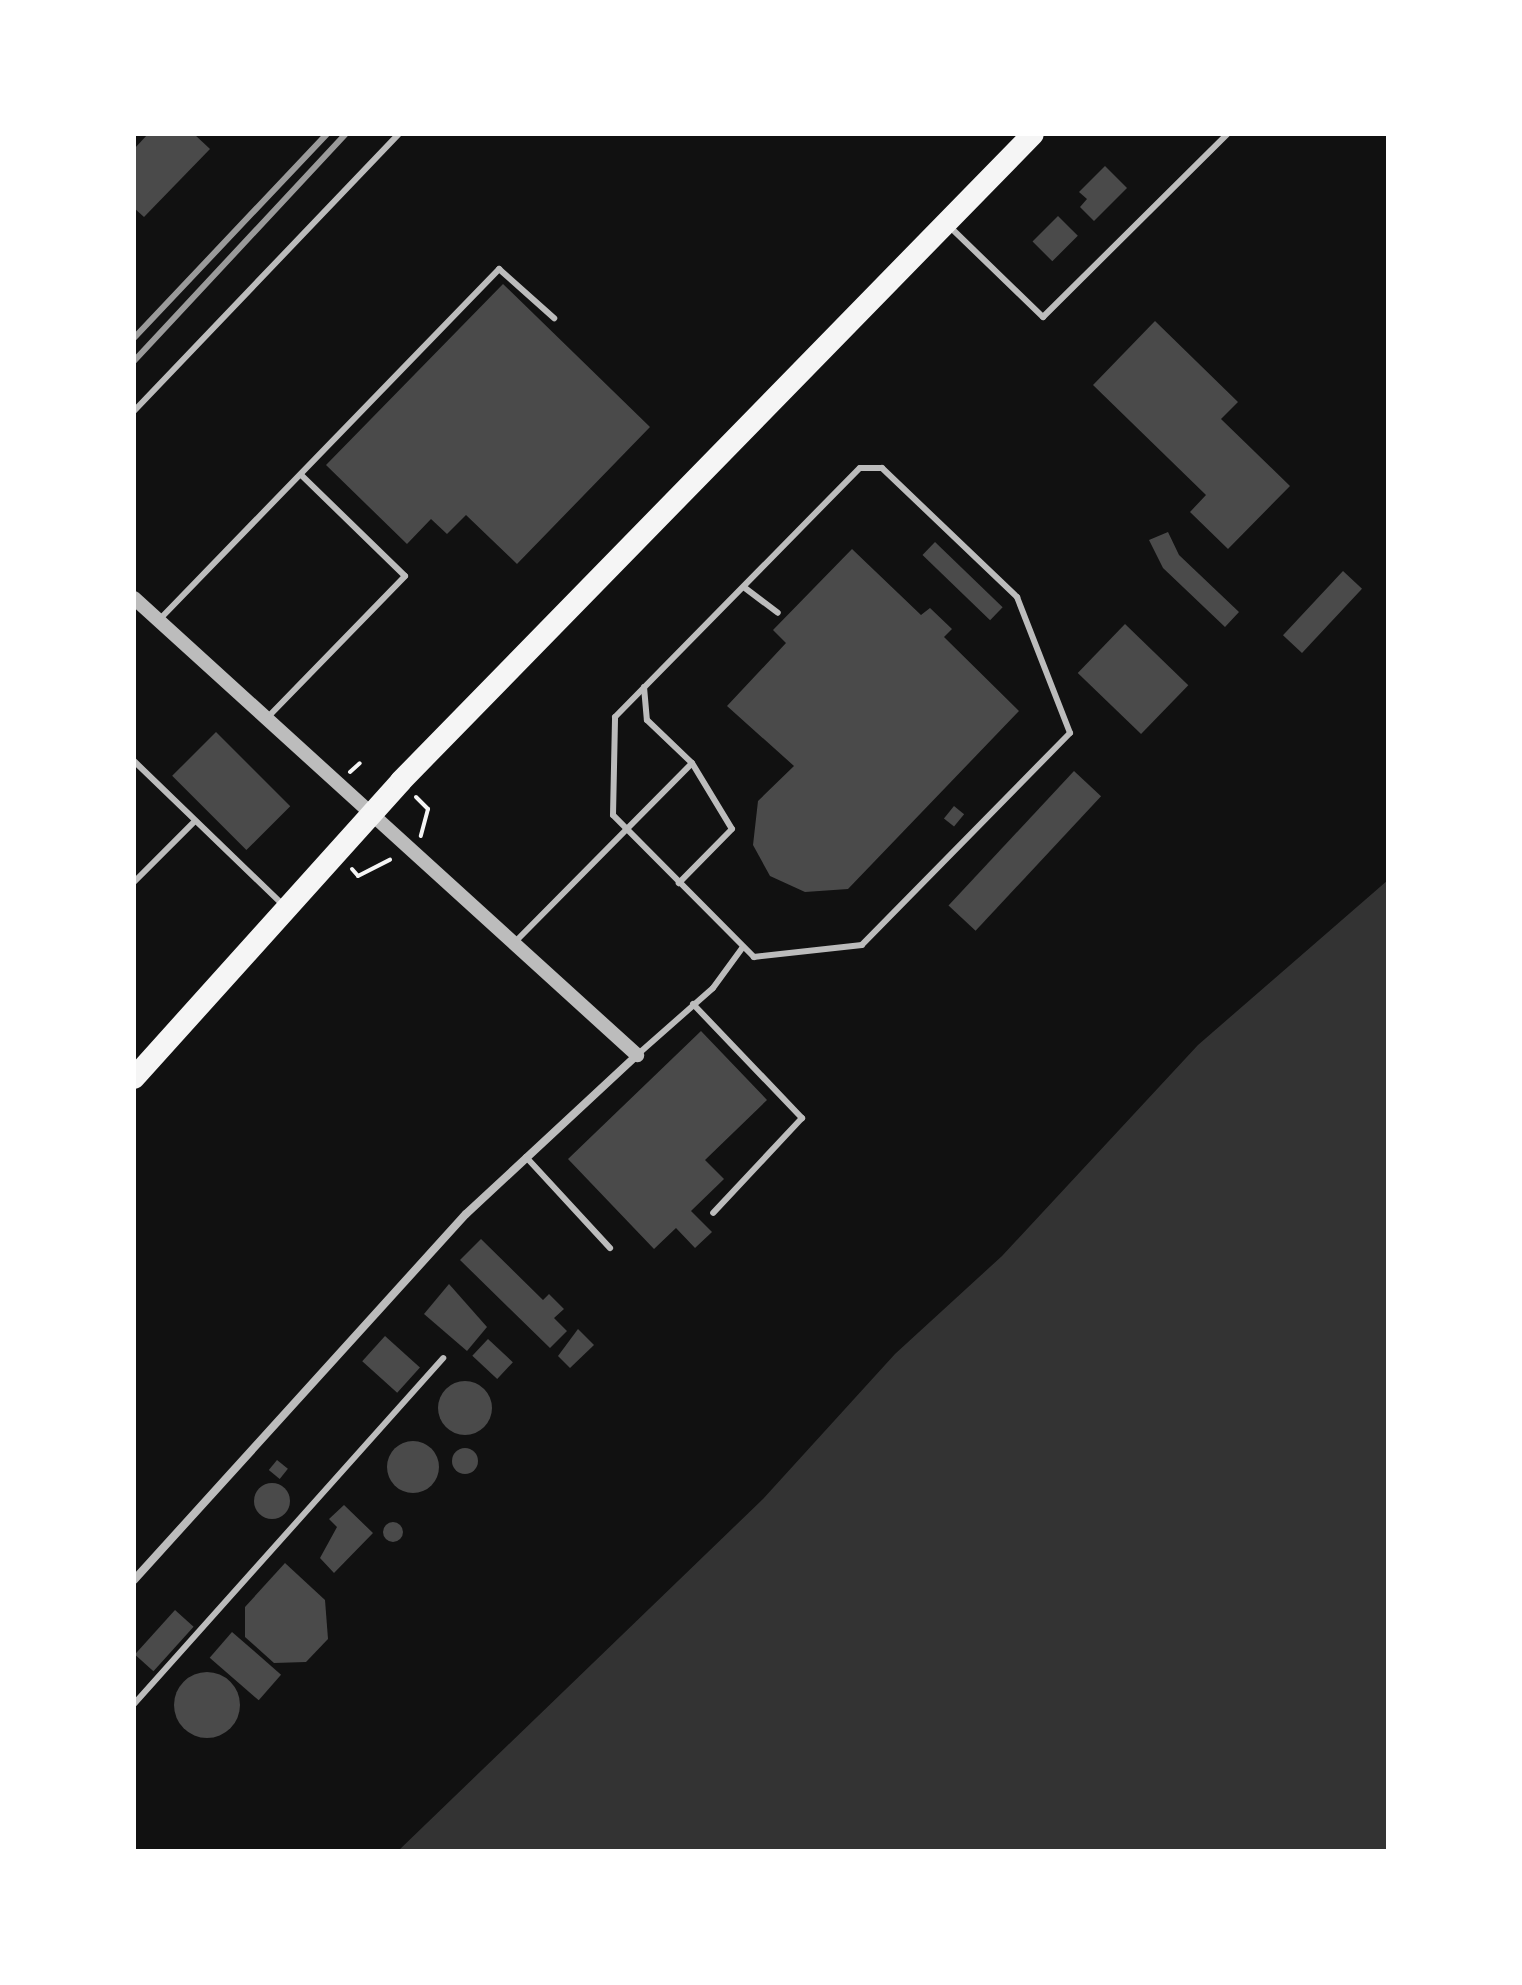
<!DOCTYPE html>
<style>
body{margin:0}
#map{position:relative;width:1522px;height:1985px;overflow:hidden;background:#111;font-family:"Space Grotesk",sans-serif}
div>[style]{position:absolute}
.water>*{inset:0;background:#333}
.building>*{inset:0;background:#4a4a4a;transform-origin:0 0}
.round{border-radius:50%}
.path>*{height:4px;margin:-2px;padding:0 2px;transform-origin:2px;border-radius:2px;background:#f5f5f5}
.service>*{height:6px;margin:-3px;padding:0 3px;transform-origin:3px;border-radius:3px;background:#bcbcbc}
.minor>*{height:8px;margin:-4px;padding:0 4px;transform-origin:4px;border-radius:4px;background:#bcbcbc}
.tertiary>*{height:14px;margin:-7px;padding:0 7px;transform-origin:7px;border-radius:7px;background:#bcbcbc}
.trunk>*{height:22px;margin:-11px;padding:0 11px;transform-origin:11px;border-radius:11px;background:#f5f5f5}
.rail>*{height:6px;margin:-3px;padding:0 3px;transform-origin:3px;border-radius:3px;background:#9a9a9a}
span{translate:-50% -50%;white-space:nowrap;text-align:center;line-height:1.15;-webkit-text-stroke:8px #fff;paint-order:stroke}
.frame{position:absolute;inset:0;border:136px solid #fff;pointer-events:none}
</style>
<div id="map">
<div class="water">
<div style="clip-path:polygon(1388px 880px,1388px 1851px,398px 1851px,763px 1499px,895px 1354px,1002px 1256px,1198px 1045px)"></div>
</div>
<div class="building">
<div style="clip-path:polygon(148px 134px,194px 134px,210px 149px,144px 217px,134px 208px,134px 149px)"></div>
<div style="clip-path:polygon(1105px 166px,1127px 188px,1094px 221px,1080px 207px,1087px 199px,1079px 192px)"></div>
<div style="left:1058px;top:216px;width:28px;height:36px;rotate:45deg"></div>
<div style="clip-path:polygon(503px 284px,650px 427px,517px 564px,466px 515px,447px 534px,431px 519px,407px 544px,326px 465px)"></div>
<div style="clip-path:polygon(1155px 321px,1238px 402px,1221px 419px,1290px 486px,1228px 549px,1190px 512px,1206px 495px,1093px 385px)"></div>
<div style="clip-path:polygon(1168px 532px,1179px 555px,1239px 612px,1225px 627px,1163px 568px,1149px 540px)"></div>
<div style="left:935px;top:542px;width:94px;height:18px;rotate:44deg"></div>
<div style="clip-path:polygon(852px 549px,921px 615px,930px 608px,952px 629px,944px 637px,1019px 711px,848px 889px,805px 892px,770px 876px,753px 845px,758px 801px,794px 766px,727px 706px,786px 643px,773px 630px)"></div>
<div style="left:1343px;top:571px;width:26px;height:88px;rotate:43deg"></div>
<div style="left:1125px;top:624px;width:88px;height:68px;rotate:44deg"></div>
<div style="left:216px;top:732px;width:105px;height:62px;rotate:45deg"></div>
<div style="left:1074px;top:771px;width:37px;height:184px;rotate:43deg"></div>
<div style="left:954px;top:806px;width:13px;height:16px;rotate:39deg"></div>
<div style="clip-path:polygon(701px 1031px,767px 1100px,705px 1160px,724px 1179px,691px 1211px,712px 1232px,695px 1248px,676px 1228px,654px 1249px,568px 1159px)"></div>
<div style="clip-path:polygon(481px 1239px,543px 1300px,549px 1294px,564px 1309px,554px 1318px,567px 1331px,550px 1348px,460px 1260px)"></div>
<div style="clip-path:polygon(449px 1284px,487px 1327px,467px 1351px,424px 1314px)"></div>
<div style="clip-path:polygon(578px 1329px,594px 1345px,570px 1368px,558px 1356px)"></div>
<div style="left:385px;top:1336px;width:47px;height:34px;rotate:42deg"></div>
<div style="left:488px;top:1339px;width:34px;height:23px;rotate:43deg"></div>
<div class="round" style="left:438px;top:1381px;width:54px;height:54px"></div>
<div class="round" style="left:387px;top:1441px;width:52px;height:52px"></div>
<div class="round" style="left:452px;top:1448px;width:26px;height:26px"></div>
<div style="left:277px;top:1460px;width:14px;height:13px;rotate:39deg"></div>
<div class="round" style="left:254px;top:1483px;width:36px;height:36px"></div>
<div style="clip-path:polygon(344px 1505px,373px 1533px,334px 1573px,320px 1558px,337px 1527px,329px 1519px)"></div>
<div class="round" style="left:383px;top:1522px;width:20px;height:20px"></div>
<div style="clip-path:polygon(285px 1563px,325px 1600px,328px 1639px,306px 1662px,274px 1663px,245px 1637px,245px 1607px)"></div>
<div style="left:175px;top:1610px;width:25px;height:60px;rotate:42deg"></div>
<div style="left:232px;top:1632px;width:65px;height:34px;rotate:41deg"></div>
<div class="round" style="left:174px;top:1672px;width:66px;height:66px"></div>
</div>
<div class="path">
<div style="left:350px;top:772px;width:13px;rotate:-42deg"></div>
<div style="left:416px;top:797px;width:17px;rotate:45deg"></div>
<div style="left:428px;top:809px;width:28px;rotate:105deg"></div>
<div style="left:352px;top:869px;width:9px;rotate:49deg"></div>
<div style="left:358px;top:876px;width:36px;rotate:-27deg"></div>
</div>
<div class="service">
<div style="left:949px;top:226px;width:131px;rotate:44.1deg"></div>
<div style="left:1043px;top:317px;width:260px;rotate:-44.8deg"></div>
<div style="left:134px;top:411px;width:383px;rotate:-46.3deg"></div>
<div style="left:860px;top:468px;width:22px"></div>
<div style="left:882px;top:468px;width:187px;rotate:43.7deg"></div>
<div style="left:1017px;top:597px;width:146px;rotate:68.7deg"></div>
<div style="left:1070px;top:733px;width:297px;rotate:134.5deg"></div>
<div style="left:862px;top:945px;width:109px;rotate:173.7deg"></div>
<div style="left:754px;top:957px;width:200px;rotate:-134.8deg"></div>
<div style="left:613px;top:815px;width:98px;rotate:-88.8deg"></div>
<div style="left:615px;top:717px;width:349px;rotate:-45.5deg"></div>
<div style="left:745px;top:588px;width:41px;rotate:37.1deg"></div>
<div style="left:159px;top:620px;width:489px;rotate:-45.9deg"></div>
<div style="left:499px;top:269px;width:74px;rotate:41.7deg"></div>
<div style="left:644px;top:687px;width:33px;rotate:85deg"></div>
<div style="left:647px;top:720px;width:62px;rotate:43.7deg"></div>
<div style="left:692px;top:763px;width:77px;rotate:58.8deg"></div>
<div style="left:732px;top:829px;width:76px;rotate:134.5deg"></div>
<div style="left:267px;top:718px;width:198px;rotate:-45.8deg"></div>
<div style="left:405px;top:576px;width:145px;rotate:-135.8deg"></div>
<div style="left:134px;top:761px;width:209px;rotate:44deg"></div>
<div style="left:134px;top:882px;width:86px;rotate:-45deg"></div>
<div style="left:516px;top:941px;width:250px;rotate:-45.3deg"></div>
<div style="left:693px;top:1004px;width:158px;rotate:46.3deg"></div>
<div style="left:802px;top:1118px;width:130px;rotate:133.1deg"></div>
<div style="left:637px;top:1055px;width:101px;rotate:-41.4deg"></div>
<div style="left:713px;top:988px;width:51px;rotate:-53.8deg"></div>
<div style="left:526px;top:1157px;width:124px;rotate:47.3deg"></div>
<div style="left:134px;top:1704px;width:464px;rotate:-48.2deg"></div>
</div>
<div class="minor">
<div style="left:134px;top:1580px;width:494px;rotate:-47.8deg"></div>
<div style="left:466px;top:1214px;width:233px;rotate:-42.9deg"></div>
</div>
<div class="tertiary">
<div style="left:134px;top:598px;width:680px;rotate:42.26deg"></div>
</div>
<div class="trunk">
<div style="left:134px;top:1078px;width:399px;rotate:-48deg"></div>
<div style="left:401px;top:781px;width:904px;rotate:-45.67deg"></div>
</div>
<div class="rail">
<div style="left:134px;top:338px;width:281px;rotate:-46.6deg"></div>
<div style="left:134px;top:361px;width:311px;rotate:-47deg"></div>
</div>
<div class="frame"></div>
</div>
